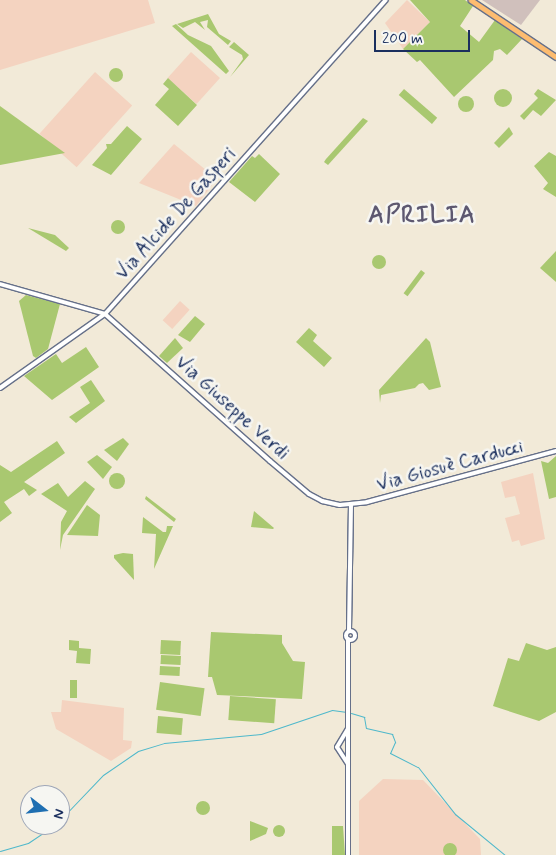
<!DOCTYPE html>
<meta charset="utf-8">
<style>
body{margin:0}
#map{position:relative;width:556px;height:855px;overflow:hidden;background:#f2ead8;font-family:Mynerve,sans-serif}
div>[style]{position:absolute}
.built>*{inset:0;background:#f4d3c0;transform-origin:0 0}
.industrial>*{inset:0;background:#d0c0bc}
.green>*{inset:0;background:#a9c870;transform-origin:0 0}
.round{border-radius:50%}
.stream>*{height:1px;margin:-0.5px;padding:0 0.5px;transform-origin:0.5px;border-radius:0.5px;background:#4eb8cb}
.roads{filter:drop-shadow(1px 0 #667089) drop-shadow(-1px 0 #667089) drop-shadow(0 1px #667089) drop-shadow(0 -1px #667089)}
.tertiary>*{height:4px;margin:-2px;padding:0 2px;transform-origin:2px;border-radius:2px;background:#fff}
.tertiary>.ring{margin:-2px;padding:0;box-sizing:content-box;background:none;border:4px solid #fff;border-radius:50%}
.primary>*{height:4.5px;margin:-2.25px;padding:0 2.25px;transform-origin:2.25px;border-radius:2.25px;background:#fdbc70}
span{translate:-50% -50%;white-space:nowrap;text-align:center;line-height:1.15;-webkit-text-stroke:5px #f6f6f2;paint-order:stroke}
.street-label{font-size:19px;color:#1b2f5e}
.district-label{font-size:24px;color:#5d5870;font-weight:700;letter-spacing:1px}
.north{position:absolute;left:20px;top:785px;width:50px;height:50px;box-sizing:border-box;background:#f6f6f2;border:1px solid #9ea6b7;border-radius:50%;rotate:106deg;font-size:14px;font-weight:700;line-height:20px;text-align:center;color:#1b2f5e}
.north::after{content:'';display:block;margin:auto;width:18px;height:22px;background:#1f6fb2;clip-path:polygon(50% 0,100% 100%,50% 72%,0 100%)}
.scale{position:absolute;left:374px;top:30px;width:96px;height:22px;box-sizing:border-box;border:2px solid #1b2f5e;border-top:0;padding-left:6px;font-size:15px;line-height:18px;white-space:nowrap;color:#1b2f5e;-webkit-text-stroke:4px #f6f6f2;paint-order:stroke}
</style>
<div id="map">
<div class="built">
<div style="clip-path:polygon(0 0,148px 0,155px 23px,0 70px)"></div>
<div style="clip-path:polygon(407px 0,430px 22px,403px 49px,385px 23px)"></div>
<div style="left:191px;top:52px;width:39px;height:35px;rotate:42deg"></div>
<div style="left:95px;top:72px;width:50px;height:83px;rotate:42deg"></div>
<div style="clip-path:polygon(174px 144px,217px 179px,196px 206px,139px 183px)"></div>
<div style="left:180px;top:301px;width:13px;height:26px;rotate:42deg"></div>
<div style="clip-path:polygon(533px 473px,545px 539px,521px 546px,519px 540px,512px 542px,505px 518px,520px 514px,515px 496px,505px 498px,501px 482px)"></div>
<div style="clip-path:polygon(62px 700px,124px 708px,123px 740px,132px 741px,131px 748px,111px 761px,56px 729px,51px 712px,61px 712px)"></div>
<div style="clip-path:polygon(383px 779px,423px 780px,480px 839px,481px 855px,359px 855px,359px 801px)"></div>
</div>
<div class="industrial">
<div style="clip-path:polygon(482px 0,540px 0,521px 25px)"></div>
</div>
<div class="green">
<div style="clip-path:polygon(410px 0,465px 0,473px 6px,460px 26px,479px 42px,495px 20px,522px 39px,507px 55px,500px 49px,494px 51px,493px 60px,454px 97px,420px 60px,417px 62px,403px 49px,430px 22px)"></div>
<div style="clip-path:polygon(208px 14px,219px 34px,231px 41px,228px 45px,207px 27px,208px 20px,200px 22px,205px 30px,195px 22px,183px 28px,177px 24px)"></div>
<div style="clip-path:polygon(176px 24px,188px 35px,211px 46px,229px 71px,226px 74px,172px 26px)"></div>
<div style="clip-path:polygon(234px 42px,249px 55px,230px 77px,243px 59px,242px 55px,229px 47px)"></div>
<div class="round" style="left:109px;top:68px;width:14px;height:14px"></div>
<div style="clip-path:polygon(168px 78px,197px 105px,178px 126px,155px 105px,169px 89px,163px 84px)"></div>
<div class="round" style="left:494px;top:89px;width:18px;height:18px"></div>
<div style="left:404px;top:89px;width:44px;height:8px;rotate:41deg"></div>
<div style="clip-path:polygon(538px 89px,556px 100px,541px 116px,533px 110px,524px 120px,520px 116px,538px 98px,534px 94px)"></div>
<div class="round" style="left:458px;top:96px;width:16px;height:16px"></div>
<div style="clip-path:polygon(0 106px,65px 153px,0 165px)"></div>
<div style="clip-path:polygon(363px 118px,368px 121px,328px 165px,324px 162px,326px 159px)"></div>
<div style="clip-path:polygon(127px 126px,142px 139px,111px 175px,92px 165px,107px 148px,106px 144px,111px 144px)"></div>
<div style="clip-path:polygon(509px 127px,513px 134px,499px 148px,494px 143px)"></div>
<div style="clip-path:polygon(549px 152px,556px 156px,556px 197px,543px 189px,548px 183px,534px 166px)"></div>
<div style="clip-path:polygon(259px 154px,280px 174px,255px 202px,229px 182px,252px 156px,255px 158px)"></div>
<div class="round" style="left:111px;top:220px;width:14px;height:14px"></div>
<div style="clip-path:polygon(28px 228px,55px 235px,69px 248px,66px 251px)"></div>
<div style="clip-path:polygon(556px 251px,556px 282px,540px 268px)"></div>
<div class="round" style="left:372px;top:255px;width:14px;height:14px"></div>
<div style="left:421px;top:270px;width:5px;height:29px;rotate:37deg"></div>
<div style="clip-path:polygon(26px 295px,60px 304px,48px 349px,36px 358px,33px 356px,19px 301px)"></div>
<div style="clip-path:polygon(195px 316px,205px 324px,190px 342px,178px 335px)"></div>
<div style="clip-path:polygon(309px 328px,317px 335px,313px 341px,332px 358px,324px 367px,296px 342px)"></div>
<div style="clip-path:polygon(175px 338px,183px 348px,167px 363px,159px 356px)"></div>
<div style="clip-path:polygon(426px 338px,430px 342px,441px 387px,429px 390px,423px 383px,419px 384px,415px 388px,381px 395px,380px 403px,379px 390px)"></div>
<div style="clip-path:polygon(86px 347px,99px 367px,52px 400px,24px 376px,56px 354px,62px 363px)"></div>
<div style="clip-path:polygon(91px 380px,105px 401px,76px 423px,69px 417px,90px 403px,80px 387px)"></div>
<div style="clip-path:polygon(123px 438px,129px 444px,117px 461px,104px 450px)"></div>
<div style="clip-path:polygon(57px 441px,65px 453px,24px 482px,37px 490px,29px 496px,24px 489px,4px 502px,12px 513px,0 522px,0 465px,11px 472px)"></div>
<div style="clip-path:polygon(97px 455px,112px 467px,103px 479px,87px 462px)"></div>
<div style="clip-path:polygon(556px 456px,556px 497px,549px 499px,541px 461px,548px 463px)"></div>
<div class="round" style="left:109px;top:473px;width:16px;height:16px"></div>
<div style="clip-path:polygon(85px 481px,95px 489px,63px 535px,60px 550px,61px 522px,67px 511px,41px 494px,58px 483px,68px 497px)"></div>
<div style="clip-path:polygon(146px 496px,176px 519px,174px 522px,145px 499px)"></div>
<div style="clip-path:polygon(87px 505px,100px 515px,98px 536px,67px 535px)"></div>
<div style="clip-path:polygon(254px 511px,274px 528px,273px 529px,251px 527px)"></div>
<div style="clip-path:polygon(143px 517px,163px 532px,166px 532px,167px 526px,173px 526px,154px 569px,156px 534px,142px 533px)"></div>
<div style="clip-path:polygon(123px 553px,133px 554px,134px 580px,114px 558px,114px 555px)"></div>
<div style="clip-path:polygon(211px 632px,282px 635px,282px 643px,293px 661px,305px 662px,302px 699px,217px 695px,212px 677px,208px 677px)"></div>
<div style="clip-path:polygon(69px 640px,79px 641px,79px 648px,91px 649px,90px 664px,76px 663px,77px 651px,69px 650px)"></div>
<div style="left:161px;top:640px;width:20px;height:14px;rotate:3deg"></div>
<div style="clip-path:polygon(526px 643px,547px 650px,556px 647px,556px 712px,539px 721px,493px 706px,508px 658px,519px 661px)"></div>
<div style="left:161px;top:655px;width:20px;height:9px;rotate:3deg"></div>
<div style="left:160px;top:666px;width:20px;height:9px;rotate:3deg"></div>
<div style="left:70px;top:680px;width:7px;height:18px"></div>
<div style="left:160px;top:682px;width:45px;height:28px;rotate:8deg"></div>
<div style="left:230px;top:696px;width:46px;height:24px;rotate:4deg"></div>
<div style="left:158px;top:716px;width:25px;height:17px;rotate:5deg"></div>
<div class="round" style="left:196px;top:801px;width:14px;height:14px"></div>
<div style="clip-path:polygon(250px 821px,268px 828px,266px 834px,250px 841px)"></div>
<div class="round" style="left:273px;top:825px;width:12px;height:12px"></div>
<div style="clip-path:polygon(332px 826px,343px 826px,345px 855px,332px 855px)"></div>
<div class="round" style="left:443px;top:843px;width:14px;height:14px"></div>
</div>
<div class="stream">
<div style="left:351px;top:713px;width:14px;rotate:17deg"></div>
<div style="left:364px;top:717px;width:11px;rotate:80deg"></div>
<div style="left:366px;top:728px;width:27px;rotate:13deg"></div>
<div style="left:392px;top:734px;width:9px;rotate:69deg"></div>
<div style="left:395px;top:742px;width:12px;rotate:114deg"></div>
<div style="left:390px;top:753px;width:31px;rotate:27deg"></div>
<div style="left:418px;top:767px;width:60px;rotate:51.8deg"></div>
<div style="left:455px;top:814px;width:65px;rotate:39.4deg"></div>
<div style="left:60px;top:820px;width:62px;rotate:-46.3deg"></div>
<div style="left:103px;top:775px;width:42px;rotate:-34.4deg"></div>
<div style="left:138px;top:751px;width:27px;rotate:-17deg"></div>
<div style="left:164px;top:743px;width:97px;rotate:-5.3deg"></div>
<div style="left:261px;top:734px;width:75px;rotate:-18.7deg"></div>
<div style="left:332px;top:710px;width:15px;rotate:8deg"></div>
<div style="left:0;top:851px;width:29px;rotate:-16deg"></div>
<div style="left:28px;top:843px;width:32px;rotate:-34deg"></div>
</div>
<div class="roads">
<div class="tertiary">
<div style="left:0;top:284px;width:109px;rotate:15.9deg"></div>
<div style="left:105px;top:314px;width:221px;rotate:41.7deg"></div>
<div style="left:270px;top:461px;width:51px;rotate:40.2deg"></div>
<div style="left:309px;top:494px;width:15px;rotate:28deg"></div>
<div style="left:322px;top:501px;width:18px;rotate:13deg"></div>
<div style="left:340px;top:505px;width:27px;rotate:-6deg"></div>
<div style="left:367px;top:502px;width:196px;rotate:-15.1deg"></div>
<div style="left:0;top:388px;width:128px;rotate:-35.2deg"></div>
<div style="left:105px;top:314px;width:421px;rotate:-48.2deg"></div>
<div class="ring" style="left:345.5px;top:630.5px;width:5px;height:5px"></div>
<div style="left:349px;top:631px;width:126px;rotate:-89.1deg"></div>
<div style="left:348px;top:764px;width:20px;rotate:-123deg"></div>
<div style="left:337px;top:747px;width:21px;rotate:-59deg"></div>
<div style="left:348px;top:855px;width:216px;rotate:-90deg"></div>
</div>
<div class="primary">
<div style="left:471px;top:0;width:102px;rotate:33.8deg"></div>
</div>
</div>
<div class="street-label">
<span style="left:176px;top:214px;rotate:-48deg">Via Alcide De Gasperi</span>
<span style="left:232px;top:408px;rotate:42deg">Via Giuseppe Verdi</span>
<span style="left:450px;top:466px;rotate:-15deg">Via Giosuè Carducci</span>
</div>
<div class="district-label">
<span style="left:422px;top:216px">APRILIA</span>
</div>
<div class="north">N</div>
<div class="scale">200 m</div>
</div>
